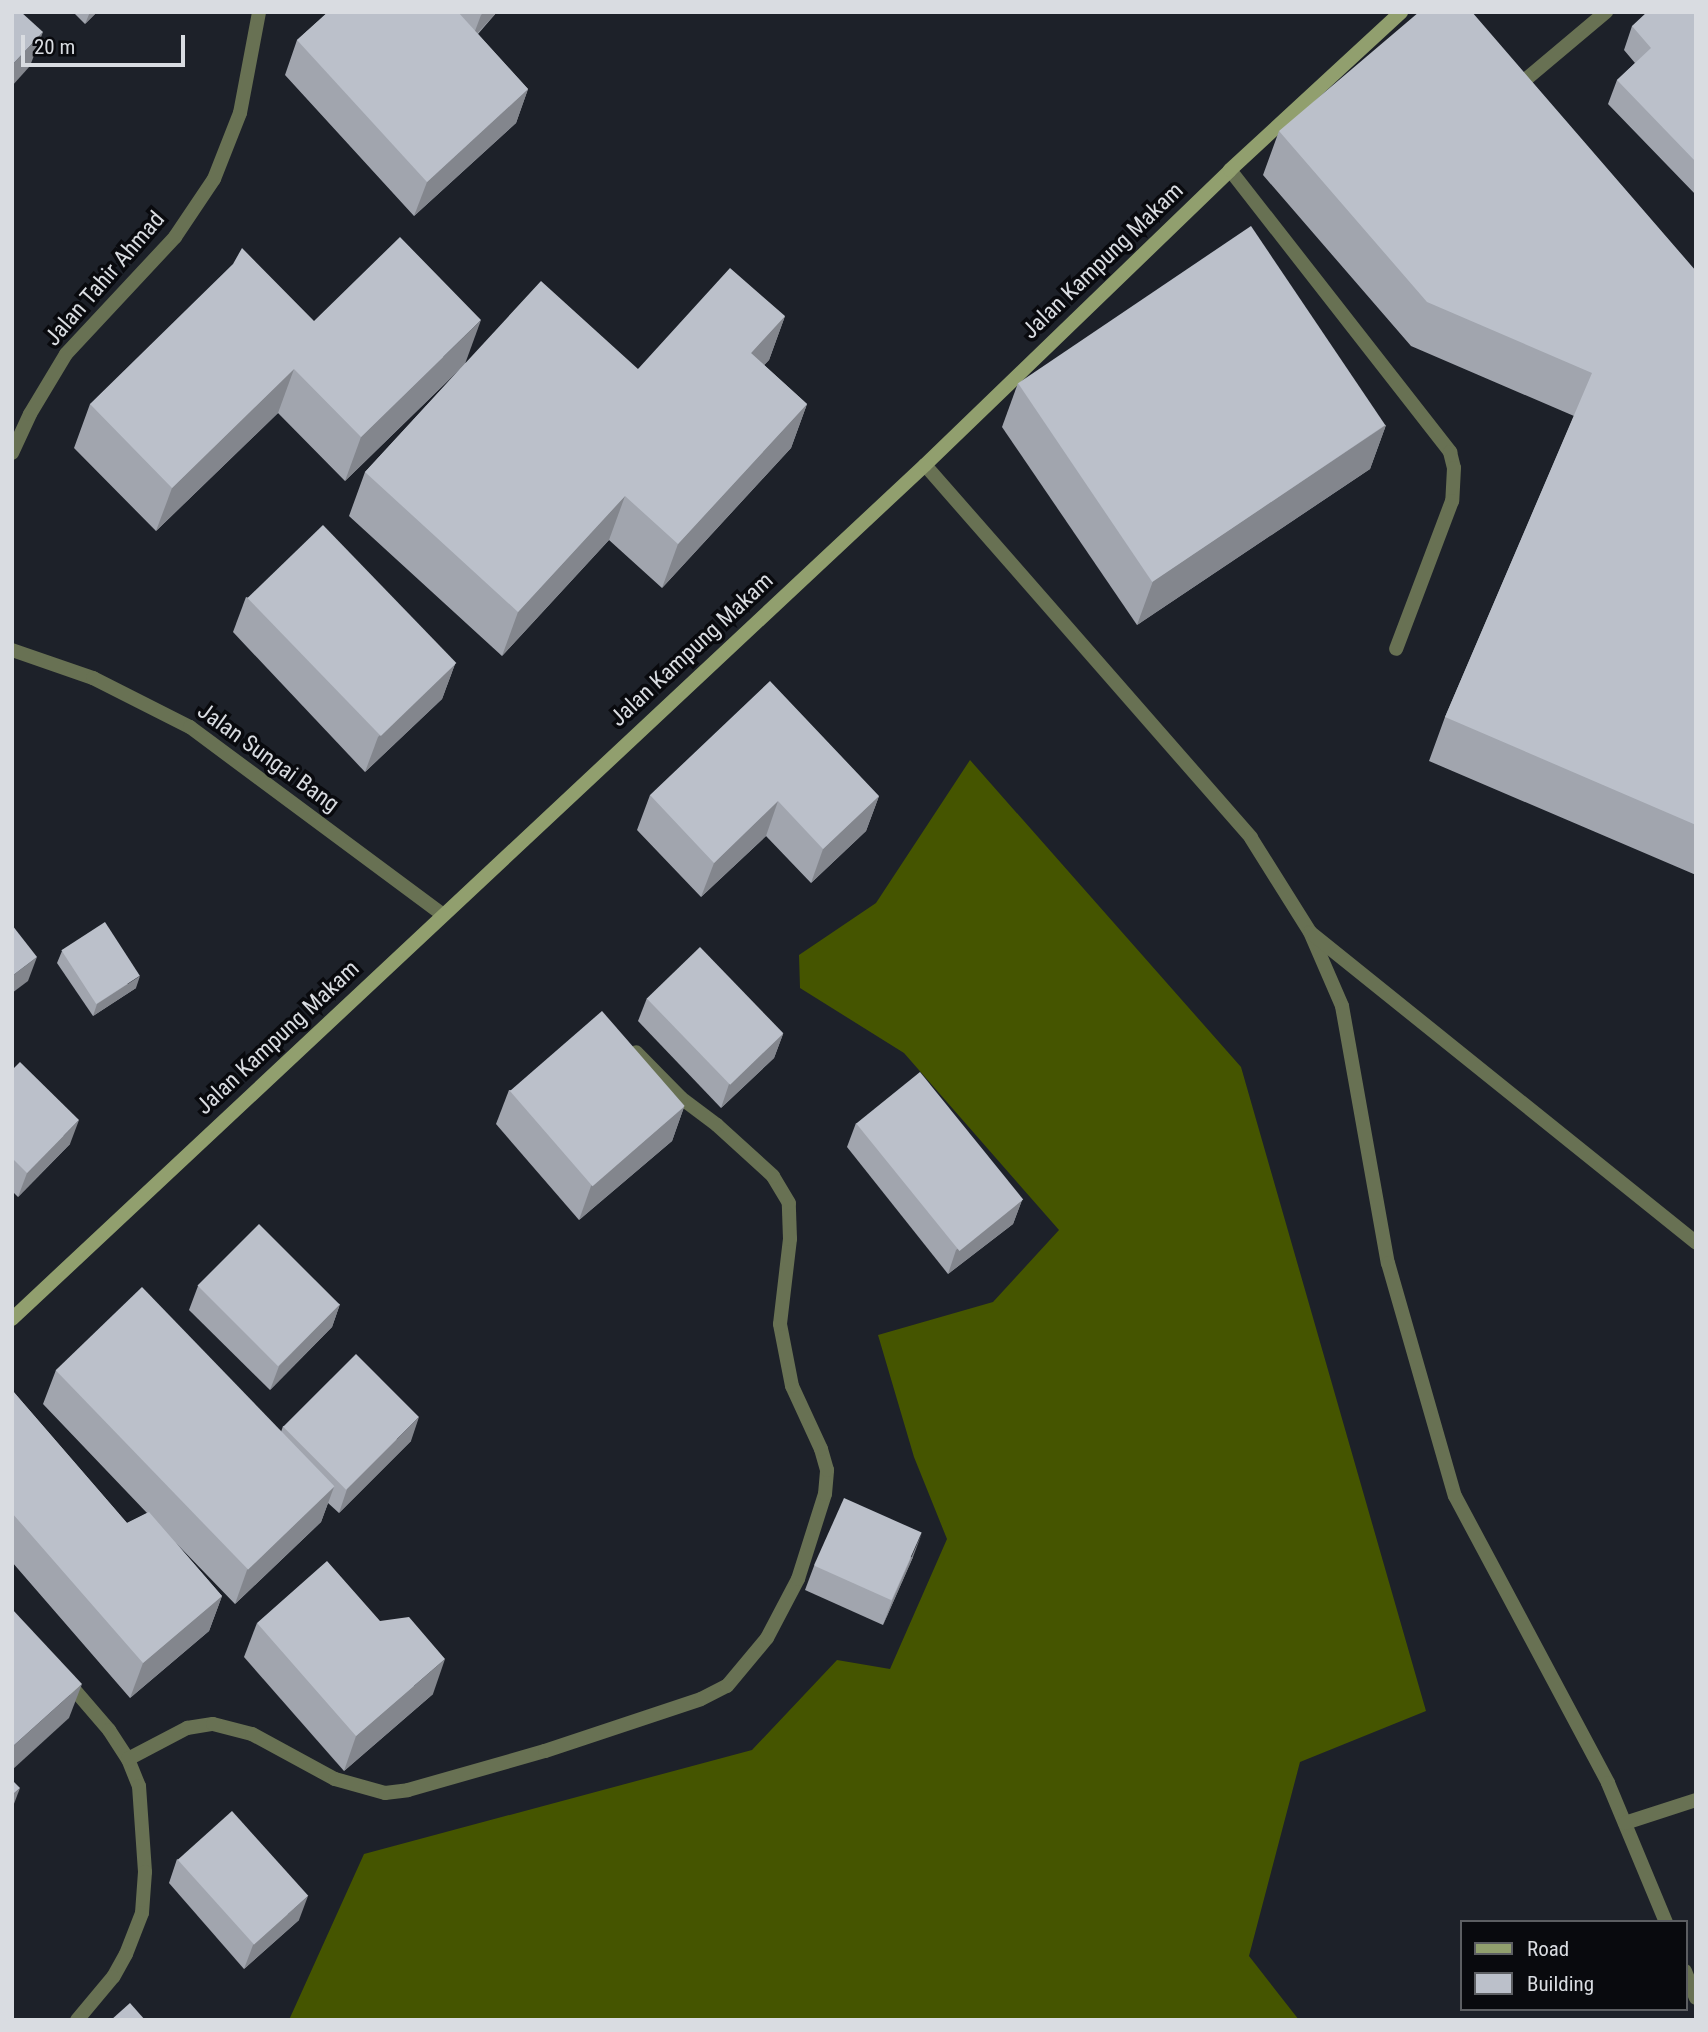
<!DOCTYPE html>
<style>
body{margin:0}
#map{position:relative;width:1708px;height:2032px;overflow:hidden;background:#1d2129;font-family:"Roboto Condensed",sans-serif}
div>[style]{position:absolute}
.forest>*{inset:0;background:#455500}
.lane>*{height:14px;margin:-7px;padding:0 7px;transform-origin:7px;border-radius:7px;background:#687153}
.street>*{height:14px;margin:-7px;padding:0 7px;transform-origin:7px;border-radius:7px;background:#687153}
.secondary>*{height:14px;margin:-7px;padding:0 7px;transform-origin:7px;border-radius:7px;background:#919f6e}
.wall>*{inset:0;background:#a1a5ae}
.shaded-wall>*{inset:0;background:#83868d}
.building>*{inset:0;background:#bbc0ca;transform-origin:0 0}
span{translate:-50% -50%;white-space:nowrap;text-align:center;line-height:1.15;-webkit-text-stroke:7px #090a0e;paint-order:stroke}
.street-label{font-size:23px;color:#d9dce1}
.frame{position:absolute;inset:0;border:14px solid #d9dce1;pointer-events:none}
.legend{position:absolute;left:1460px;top:1920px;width:228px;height:91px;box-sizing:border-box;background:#090a0e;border:2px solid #5c5e62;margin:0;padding:9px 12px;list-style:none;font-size:21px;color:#d9dce1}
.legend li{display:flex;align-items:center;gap:14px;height:35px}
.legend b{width:35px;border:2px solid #5c5e62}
.scale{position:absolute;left:21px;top:35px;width:164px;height:32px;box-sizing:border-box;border:4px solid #d9dce1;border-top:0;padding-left:9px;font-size:21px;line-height:24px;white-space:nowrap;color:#d9dce1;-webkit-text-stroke:5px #090a0e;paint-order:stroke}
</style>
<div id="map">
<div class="forest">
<div style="clip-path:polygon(970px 760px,1241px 1067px,1426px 1711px,1300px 1762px,1249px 1956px,1299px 2020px,289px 2020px,364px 1854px,752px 1750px,837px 1660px,890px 1669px,947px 1539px,914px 1457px,878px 1335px,993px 1302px,1059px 1230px,904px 1053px,800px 988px,799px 955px,876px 903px)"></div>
</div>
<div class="lane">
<div style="left:1230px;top:170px;width:358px;rotate:52deg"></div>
<div style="left:1450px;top:452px;width:16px;rotate:76deg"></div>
<div style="left:1454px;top:468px;width:33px;rotate:93deg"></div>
<div style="left:1452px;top:501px;width:158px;rotate:110.7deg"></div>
</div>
<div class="street">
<div style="left:1519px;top:85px;width:114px;rotate:-40deg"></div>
<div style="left:12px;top:453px;width:43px;rotate:-65.2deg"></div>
<div style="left:30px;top:414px;width:70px;rotate:-59deg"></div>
<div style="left:66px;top:354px;width:160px;rotate:-47deg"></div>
<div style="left:175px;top:237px;width:70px;rotate:-56.1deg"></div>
<div style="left:214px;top:179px;width:71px;rotate:-68.5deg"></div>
<div style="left:240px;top:113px;width:103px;rotate:-79.3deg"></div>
<div style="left:925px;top:465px;width:495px;rotate:48.8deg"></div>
<div style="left:1251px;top:838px;width:111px;rotate:57.9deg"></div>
<div style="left:1310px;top:932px;width:81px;rotate:66.6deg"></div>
<div style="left:1342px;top:1006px;width:261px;rotate:79.9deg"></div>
<div style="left:1388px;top:1263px;width:242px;rotate:74deg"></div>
<div style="left:1455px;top:1496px;width:325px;rotate:61.9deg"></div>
<div style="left:1608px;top:1783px;width:151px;rotate:67.4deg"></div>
<div style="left:12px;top:650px;width:86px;rotate:19.1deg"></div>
<div style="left:93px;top:678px;width:109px;rotate:26.8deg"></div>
<div style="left:190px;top:727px;width:314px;rotate:36.6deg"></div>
<div style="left:1311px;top:933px;width:494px;rotate:38.8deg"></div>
<div style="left:66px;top:1680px;width:66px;rotate:49.3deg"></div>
<div style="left:109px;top:1730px;width:35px;rotate:57deg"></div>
<div style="left:128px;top:1759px;width:29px;rotate:68deg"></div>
<div style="left:139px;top:1786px;width:86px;rotate:86deg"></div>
<div style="left:145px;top:1872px;width:41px;rotate:94.2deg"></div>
<div style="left:142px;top:1913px;width:44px;rotate:111.3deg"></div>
<div style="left:126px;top:1954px;width:26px;rotate:119deg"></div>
<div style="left:113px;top:1977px;width:56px;rotate:129.9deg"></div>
<div style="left:128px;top:1759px;width:67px;rotate:-27.7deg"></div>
<div style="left:187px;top:1728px;width:26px;rotate:-9deg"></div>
<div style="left:213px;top:1724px;width:40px;rotate:14.4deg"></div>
<div style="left:252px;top:1734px;width:94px;rotate:28.5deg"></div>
<div style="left:335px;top:1779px;width:52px;rotate:15.6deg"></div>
<div style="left:385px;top:1793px;width:23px;rotate:-7deg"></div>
<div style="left:408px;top:1790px;width:142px;rotate:-15.9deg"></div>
<div style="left:545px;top:1751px;width:164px;rotate:-18.4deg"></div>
<div style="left:701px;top:1699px;width:29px;rotate:-27deg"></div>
<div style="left:727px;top:1686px;width:62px;rotate:-50.2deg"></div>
<div style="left:767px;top:1638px;width:67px;rotate:-62.3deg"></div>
<div style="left:798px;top:1579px;width:89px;rotate:-72.4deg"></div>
<div style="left:825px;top:1494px;width:24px;rotate:-85deg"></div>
<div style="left:827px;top:1470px;width:22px;rotate:-106deg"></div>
<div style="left:821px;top:1449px;width:69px;rotate:-114.7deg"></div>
<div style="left:792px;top:1386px;width:63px;rotate:-101deg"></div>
<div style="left:780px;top:1324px;width:86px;rotate:-83.3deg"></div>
<div style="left:790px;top:1239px;width:36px;rotate:-92deg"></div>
<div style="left:789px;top:1203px;width:31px;rotate:-121deg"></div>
<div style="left:773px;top:1176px;width:76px;rotate:-137.7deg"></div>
<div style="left:717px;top:1125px;width:45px;rotate:-143.1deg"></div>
<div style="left:681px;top:1098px;width:64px;rotate:-134.4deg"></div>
<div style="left:1625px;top:1823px;width:75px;rotate:-17.9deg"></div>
<div style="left:1685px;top:1971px;width:29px;rotate:68deg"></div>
</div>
<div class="secondary">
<div style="left:12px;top:1319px;width:1250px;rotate:-43.09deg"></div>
<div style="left:925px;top:465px;width:424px;rotate:-44deg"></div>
<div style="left:1230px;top:170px;width:233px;rotate:-42.7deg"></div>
</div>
<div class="wall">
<div style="clip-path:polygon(73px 12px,97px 12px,85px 24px)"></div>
<div style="clip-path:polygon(328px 12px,497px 12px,478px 34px,528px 89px,516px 123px,414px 216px,285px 75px,297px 40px)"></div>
<div style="clip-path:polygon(1696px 12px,1696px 195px,1608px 104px,1617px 80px,1635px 63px,1624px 50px,1632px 26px)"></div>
<div style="clip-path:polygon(1279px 131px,1696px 271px,1696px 875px,1429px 761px,1445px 717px,1574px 416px,1411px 346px,1263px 175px)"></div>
<div style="clip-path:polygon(785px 316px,769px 360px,764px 365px,807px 404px,791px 448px,662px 588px,609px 540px,502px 656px,349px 516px,365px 472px,460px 369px,345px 481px,278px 413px,156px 531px,74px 448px,90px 404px,314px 321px,466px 363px,638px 369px)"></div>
<div style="clip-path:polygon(1018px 383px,1386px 425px,1370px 469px,1137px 625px,1002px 427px)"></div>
<div style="clip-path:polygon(246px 597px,455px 664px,442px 699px,365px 772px,233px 632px)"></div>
<div style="clip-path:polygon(650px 795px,879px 796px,866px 831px,811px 883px,766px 836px,701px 897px,637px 830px)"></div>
<div style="clip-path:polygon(62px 951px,136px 988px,93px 1016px,57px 963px)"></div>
<div style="clip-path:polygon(647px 998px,783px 1034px,774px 1058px,721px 1108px,638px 1021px)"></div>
<div style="clip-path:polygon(12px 1070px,70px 1144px,18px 1197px,12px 1191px)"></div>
<div style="clip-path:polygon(509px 1090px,684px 1107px,672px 1141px,579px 1220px,496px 1124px)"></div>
<div style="clip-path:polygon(856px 1123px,1022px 1200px,1013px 1224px,948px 1274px,847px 1147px)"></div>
<div style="clip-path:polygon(198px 1286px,340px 1304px,332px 1327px,270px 1390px,189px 1310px)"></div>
<div style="clip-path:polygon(56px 1370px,281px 1432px,283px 1426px,411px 1441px,339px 1513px,328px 1503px,321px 1522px,235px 1604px,176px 1543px,222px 1596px,209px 1631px,130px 1698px,12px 1562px,12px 1390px,127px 1523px,147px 1513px,43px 1404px)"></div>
<div style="clip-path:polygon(913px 1557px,883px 1625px,805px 1590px,814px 1566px)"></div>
<div style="clip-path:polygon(257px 1623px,433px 1694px,344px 1771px,244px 1657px)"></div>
<div style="clip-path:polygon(177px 1859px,299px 1920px,244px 1969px,169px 1883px)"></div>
</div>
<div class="shaded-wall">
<div style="clip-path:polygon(90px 12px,97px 12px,85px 24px)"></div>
<div style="clip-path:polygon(484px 12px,497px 12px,472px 39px,481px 15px)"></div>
<div style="clip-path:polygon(43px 32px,30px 66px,12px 86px,12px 65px)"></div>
<div style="clip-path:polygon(528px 89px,516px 123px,414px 216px,427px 182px)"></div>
<div style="clip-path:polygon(785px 316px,769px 360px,735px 396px,751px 353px)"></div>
<div style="clip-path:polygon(481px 320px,465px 364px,345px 481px,361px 437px)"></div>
<div style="clip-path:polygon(294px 369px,278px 413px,156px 531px,172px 488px)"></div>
<div style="clip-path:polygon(807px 404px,791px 448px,662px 588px,678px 544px)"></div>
<div style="clip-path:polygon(1386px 425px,1370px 469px,1137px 625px,1153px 581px)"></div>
<div style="clip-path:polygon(625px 496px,609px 540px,502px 656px,518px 612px)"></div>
<div style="clip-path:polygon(455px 664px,442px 699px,365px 772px,378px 737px)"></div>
<div style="clip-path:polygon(879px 796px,866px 831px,811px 883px,823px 849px)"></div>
<div style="clip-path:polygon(778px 801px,766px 836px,701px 897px,714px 863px)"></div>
<div style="clip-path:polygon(37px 957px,28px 981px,12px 993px,12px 976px)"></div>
<div style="clip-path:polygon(140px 976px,136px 988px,93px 1016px,97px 1004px)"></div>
<div style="clip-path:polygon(783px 1034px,774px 1058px,721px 1108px,729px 1084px)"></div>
<div style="clip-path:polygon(684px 1107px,672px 1141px,579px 1220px,591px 1186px)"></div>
<div style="clip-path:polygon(79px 1120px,70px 1144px,18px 1197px,27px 1173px)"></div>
<div style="clip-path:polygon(1022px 1200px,1013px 1224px,948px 1274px,956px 1250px)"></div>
<div style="clip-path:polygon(340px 1304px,332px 1327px,270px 1390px,279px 1366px)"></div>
<div style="clip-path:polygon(419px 1417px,411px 1441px,339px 1513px,347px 1489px)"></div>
<div style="clip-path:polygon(334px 1487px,321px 1522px,235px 1604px,247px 1570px)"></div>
<div style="clip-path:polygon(922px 1533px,913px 1557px,883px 1625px,892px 1601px)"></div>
<div style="clip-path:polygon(222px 1596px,209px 1631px,130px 1698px,143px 1663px)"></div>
<div style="clip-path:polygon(445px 1659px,433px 1694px,344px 1771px,356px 1736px)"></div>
<div style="clip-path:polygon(82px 1684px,69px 1718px,12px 1770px,12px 1747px)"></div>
<div style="clip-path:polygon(20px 1788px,12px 1809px,12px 1795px)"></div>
<div style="clip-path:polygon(308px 1896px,299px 1920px,244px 1969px,253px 1945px)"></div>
</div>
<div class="building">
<div style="clip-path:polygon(12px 12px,21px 12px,43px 32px,12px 65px)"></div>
<div style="clip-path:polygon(328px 12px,458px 12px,528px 89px,427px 182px,297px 40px)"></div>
<div style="clip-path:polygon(1419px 12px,1472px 12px,1696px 271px,1696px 825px,1445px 717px,1592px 373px,1427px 302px,1279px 131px)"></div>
<div style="clip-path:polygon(1647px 12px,1696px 12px,1696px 162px,1617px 80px,1651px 48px,1632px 26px)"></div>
<div style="left:1251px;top:226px;width:240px;height:281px;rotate:56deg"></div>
<div style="clip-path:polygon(400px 237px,481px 320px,361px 437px,294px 369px,172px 488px,90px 404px,233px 264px,242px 248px,314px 321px)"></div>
<div style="clip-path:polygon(730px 268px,785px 316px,751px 353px,807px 404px,678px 544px,625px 496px,518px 612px,365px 472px,541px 281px,638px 369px)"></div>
<div style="left:323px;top:525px;width:192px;height:105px;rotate:46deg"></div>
<div style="clip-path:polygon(770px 681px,879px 796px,823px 849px,778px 801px,714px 863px,650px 795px)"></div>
<div style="left:105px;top:922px;width:64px;height:52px;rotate:57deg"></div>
<div style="clip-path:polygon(12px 925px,37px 957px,12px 976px)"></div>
<div style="left:700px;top:947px;width:120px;height:74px;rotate:46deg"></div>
<div style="left:602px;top:1011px;width:126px;height:122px;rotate:49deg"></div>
<div style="clip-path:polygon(20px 1062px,79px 1120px,27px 1173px,12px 1158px,12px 1070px)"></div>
<div style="left:920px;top:1072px;width:164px;height:82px;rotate:51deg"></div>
<div style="left:259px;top:1224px;width:114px;height:87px;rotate:45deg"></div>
<div style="left:142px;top:1287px;width:277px;height:120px;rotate:46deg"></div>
<div style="left:356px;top:1354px;width:89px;height:103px;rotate:45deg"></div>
<div style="clip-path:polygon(12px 1390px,127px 1523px,149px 1512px,222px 1596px,143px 1663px,12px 1513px)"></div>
<div style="left:844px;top:1498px;width:85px;height:74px;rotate:24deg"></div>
<div style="clip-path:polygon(327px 1561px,380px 1621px,409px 1617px,445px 1659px,356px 1736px,257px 1623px)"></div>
<div style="clip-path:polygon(12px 1609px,82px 1684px,12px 1747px)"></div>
<div style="clip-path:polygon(12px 1780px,20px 1788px,12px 1795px)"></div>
<div style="left:232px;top:1811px;width:114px;height:73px;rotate:48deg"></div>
<div style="clip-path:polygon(130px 2003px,145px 2020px,111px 2020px)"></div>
</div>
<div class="street-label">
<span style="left:1103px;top:261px;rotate:-44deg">Jalan Kampung Makam</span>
<span style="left:105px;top:279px;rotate:-49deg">Jalan Tahir Ahmad</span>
<span style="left:692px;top:650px;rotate:-43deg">Jalan Kampung Makam</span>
<span style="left:268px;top:758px;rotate:36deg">Jalan Sungai Bang</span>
<span style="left:278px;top:1038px;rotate:-43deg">Jalan Kampung Makam</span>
</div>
<div class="frame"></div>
<ul class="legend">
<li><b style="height:9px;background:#919f6e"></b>Road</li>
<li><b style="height:19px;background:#bbc0ca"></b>Building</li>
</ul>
<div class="scale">20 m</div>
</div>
